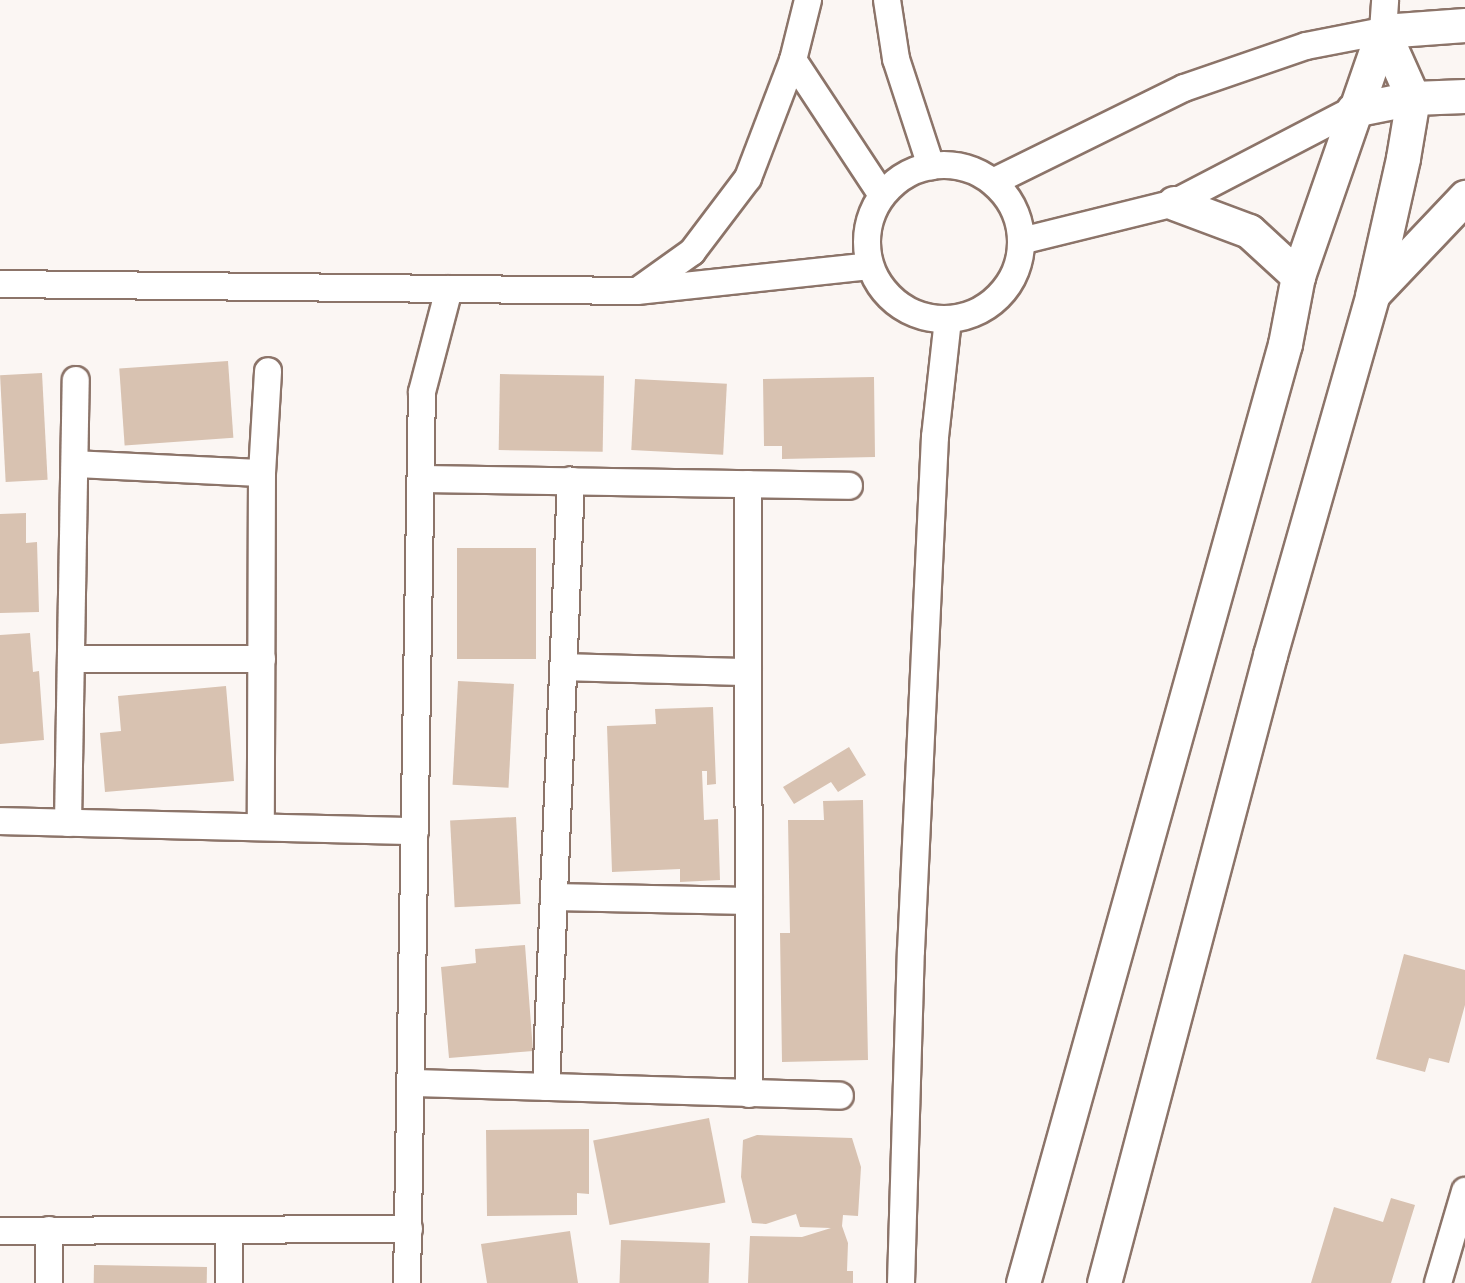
<!DOCTYPE html>
<style>
body{margin:0}
#map{position:relative;width:1465px;height:1283px;overflow:hidden;background:#fbf6f3;font-family:"Alegreya Sans",sans-serif}
div>[style]{position:absolute}
.building>*{inset:0;background:#d8c2b1;transform-origin:0 0}
.roads{filter:drop-shadow(2px 0 #8c7469) drop-shadow(-2px 0 #8c7469) drop-shadow(0 2px #8c7469) drop-shadow(0 -2px #8c7469)}
.street>*{height:26px;margin:-13px;padding:0 13px;transform-origin:13px;border-radius:13px;background:#fff}
.street>.ring{margin:-13px;padding:0;box-sizing:content-box;background:none;border:26px solid #fff;border-radius:50%}
.secondary>*{height:33px;margin:-16.5px;padding:0 16.5px;transform-origin:16.5px;border-radius:16.5px;background:#fff}
span{translate:-50% -50%;white-space:nowrap;text-align:center;line-height:1.15;-webkit-text-stroke:5px #fbf6f3;paint-order:stroke}
</style>
<div id="map">
<div class="building">
<div style="left:228px;top:361px;width:77px;height:109px;rotate:86deg"></div>
<div style="left:42px;top:373px;width:107px;height:42px;rotate:87deg"></div>
<div style="left:500px;top:374px;width:104px;height:76px;rotate:1deg"></div>
<div style="clip-path:polygon(874px 377px,875px 457px,782px 459px,782px 446px,764px 446px,763px 379px)"></div>
<div style="left:635px;top:379px;width:92px;height:71px;rotate:3deg"></div>
<div style="clip-path:polygon(26px 513px,26px 543px,37px 542px,39px 612px,0 613px,0 514px)"></div>
<div style="left:457px;top:548px;width:79px;height:111px"></div>
<div style="clip-path:polygon(30px 633px,33px 672px,39px 671px,44px 740px,0 744px,0 635px)"></div>
<div style="left:458px;top:681px;width:56px;height:104px;rotate:3deg"></div>
<div style="clip-path:polygon(226px 686px,234px 781px,105px 792px,100px 733px,121px 731px,118px 696px)"></div>
<div style="clip-path:polygon(713px 707px,716px 784px,707px 785px,707px 771px,702px 771px,704px 820px,718px 819px,720px 880px,680px 882px,680px 869px,612px 872px,607px 726px,656px 724px,655px 709px)"></div>
<div style="clip-path:polygon(849px 747px,866px 775px,838px 792px,831px 782px,794px 804px,783px 787px)"></div>
<div style="clip-path:polygon(863px 800px,868px 1060px,782px 1062px,780px 933px,790px 933px,788px 820px,824px 820px,823px 801px)"></div>
<div style="left:516px;top:817px;width:87px;height:66px;rotate:87deg"></div>
<div style="clip-path:polygon(525px 945px,533px 1051px,449px 1058px,441px 967px,476px 963px,475px 949px)"></div>
<div style="clip-path:polygon(1404px 954px,1465px 970px,1465px 1005px,1449px 1063px,1429px 1058px,1425px 1072px,1376px 1059px)"></div>
<div style="left:709px;top:1118px;width:86px;height:118px;rotate:79deg"></div>
<div style="clip-path:polygon(589px 1129px,589px 1194px,577px 1193px,577px 1215px,487px 1216px,486px 1130px)"></div>
<div style="clip-path:polygon(757px 1135px,852px 1138px,861px 1167px,858px 1216px,843px 1215px,842px 1226px,848px 1243px,847px 1271px,853px 1271px,853px 1283px,748px 1283px,750px 1236px,802px 1237px,831px 1228px,800px 1227px,796px 1214px,766px 1224px,752px 1223px,741px 1177px,743px 1140px)"></div>
<div style="clip-path:polygon(1391px 1198px,1415px 1205px,1391px 1283px,1311px 1283px,1334px 1207px,1383px 1222px)"></div>
<div style="clip-path:polygon(570px 1231px,578px 1283px,487px 1283px,481px 1244px)"></div>
<div style="left:621px;top:1240px;width:89px;height:43px;rotate:2deg"></div>
<div style="left:94px;top:1265px;width:113px;height:18px;rotate:1deg"></div>
</div>
<div class="roads">
<div class="street">
<div style="left:808px;top:0;width:62px;rotate:104deg"></div>
<div style="left:793px;top:60px;width:162px;rotate:56.6deg"></div>
<div style="left:887px;top:0;width:60px;rotate:81.3deg"></div>
<div style="left:896px;top:59px;width:113px;rotate:71.9deg"></div>
<div class="ring" style="left:867px;top:165px;width:128px;height:128px"></div>
<div style="left:993px;top:182px;width:213px;rotate:-26.2deg"></div>
<div style="left:1184px;top:88px;width:129px;rotate:-19deg"></div>
<div style="left:1306px;top:46px;width:78px;rotate:-11deg"></div>
<div style="left:1383px;top:31px;width:31px;rotate:-86deg"></div>
<div style="left:1021px;top:241px;width:158px;rotate:-13.9deg"></div>
<div style="left:1174px;top:203px;width:202px;rotate:-27.5deg"></div>
<div style="left:0;top:284px;width:637px;rotate:0.63deg"></div>
<div style="left:637px;top:291px;width:234px;rotate:-6.1deg"></div>
<div style="left:640px;top:289px;width:64px;rotate:-35.4deg"></div>
<div style="left:692px;top:252px;width:93px;rotate:-52.9deg"></div>
<div style="left:748px;top:178px;width:126px;rotate:-69.1deg"></div>
<div style="left:75px;top:464px;width:187px;rotate:2.8deg"></div>
<div style="left:262px;top:473px;width:354px;rotate:90.2deg"></div>
<div style="left:262px;top:473px;width:102px;rotate:-86.6deg"></div>
<div style="left:421px;top:479px;width:428px;rotate:0.9deg"></div>
<div style="left:748px;top:484px;width:610px;rotate:89.91deg"></div>
<div style="left:71px;top:659px;width:191px"></div>
<div style="left:564px;top:667px;width:184px;rotate:1.6deg"></div>
<div style="left:0;top:821px;width:415px;rotate:1.4deg"></div>
<div style="left:68px;top:823px;width:443px;rotate:-89deg"></div>
<div style="left:554px;top:897px;width:195px;rotate:1.2deg"></div>
<div style="left:411px;top:1083px;width:429px;rotate:1.7deg"></div>
<div style="left:546px;top:1087px;width:607px;rotate:-87.64deg"></div>
<div style="left:229px;top:1230px;width:53px;rotate:90deg"></div>
<div style="left:0;top:1231px;width:409px;rotate:-0.3deg"></div>
<div style="left:49px;top:1283px;width:53px;rotate:-90deg"></div>
<div style="left:407px;top:1283px;width:891px;rotate:-89.04deg"></div>
<div style="left:422px;top:392px;width:106px;rotate:-75.3deg"></div>
<div style="left:901px;top:1283px;width:332px;rotate:-88.3deg"></div>
<div style="left:911px;top:951px;width:515px;rotate:-87.33deg"></div>
<div style="left:935px;top:437px;width:118px;rotate:-83.7deg"></div>
<div style="left:1438px;top:1283px;width:96px;rotate:-73.6deg"></div>
</div>
<div class="secondary">
<div style="left:1383px;top:31px;width:82px;rotate:-4.2deg"></div>
<div style="left:1353px;top:110px;width:61px;rotate:-11.3deg"></div>
<div style="left:1413px;top:98px;width:52px;rotate:-2.2deg"></div>
<div style="left:1174px;top:203px;width:80px;rotate:20.5deg"></div>
<div style="left:1249px;top:231px;width:67px;rotate:42.6deg"></div>
<div style="left:1373px;top:294px;width:134px;rotate:-46.5deg"></div>
<div style="left:1023px;top:1283px;width:975px;rotate:-74.41deg"></div>
<div style="left:1285px;top:344px;width:69px;rotate:-79.2deg"></div>
<div style="left:1298px;top:276px;width:259px;rotate:-70.9deg"></div>
<div style="left:1104px;top:1283px;width:650px;rotate:-75.19deg"></div>
<div style="left:1270px;top:655px;width:373px;rotate:-74.1deg"></div>
<div style="left:1372px;top:296px;width:141px;rotate:-77.3deg"></div>
<div style="left:1403px;top:158px;width:61px;rotate:-80.5deg"></div>
<div style="left:1413px;top:98px;width:73px;rotate:-114.1deg"></div>
</div>
</div>
</div>
